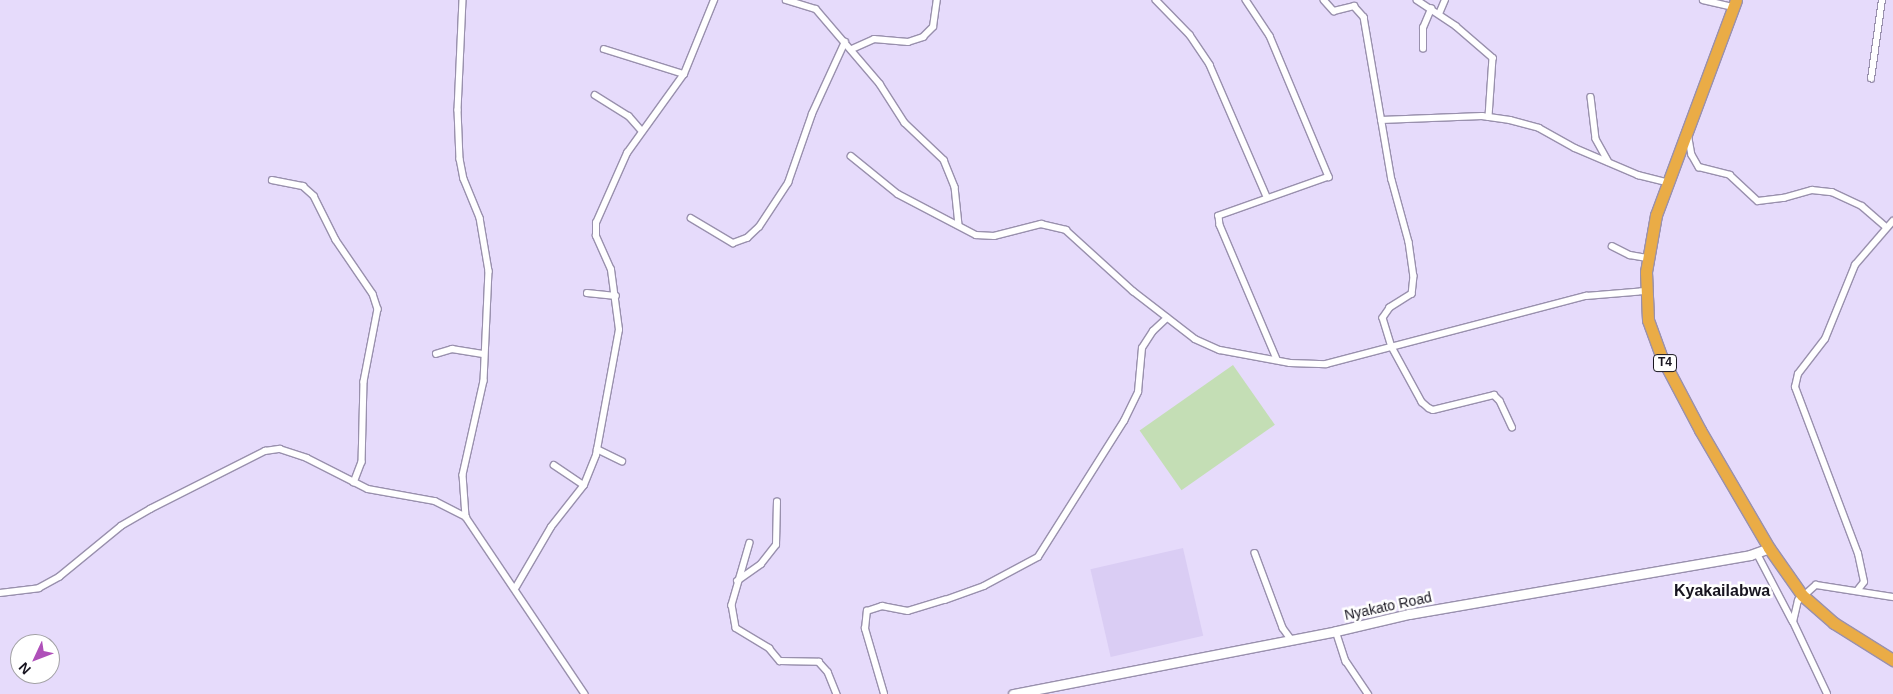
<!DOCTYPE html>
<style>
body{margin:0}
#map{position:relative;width:1893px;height:694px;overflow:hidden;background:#e6dbfb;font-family:Helvetica,sans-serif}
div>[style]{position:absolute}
.built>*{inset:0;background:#dacdf4;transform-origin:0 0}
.green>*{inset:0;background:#c4deb5;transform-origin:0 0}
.roads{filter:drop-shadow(1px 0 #9990ad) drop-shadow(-1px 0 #9990ad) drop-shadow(0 1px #9990ad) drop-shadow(0 -1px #9990ad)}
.street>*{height:5.5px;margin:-2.75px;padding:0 2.75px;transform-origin:2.75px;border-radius:2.75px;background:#fff}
.secondary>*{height:9px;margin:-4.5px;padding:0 4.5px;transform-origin:4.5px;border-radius:4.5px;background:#fff}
.highway>*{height:11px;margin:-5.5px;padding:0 5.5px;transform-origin:5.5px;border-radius:5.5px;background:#eaac46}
span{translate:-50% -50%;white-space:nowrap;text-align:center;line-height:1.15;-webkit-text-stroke:5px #fff;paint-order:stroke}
.shield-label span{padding:1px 4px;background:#fff;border:1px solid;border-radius:4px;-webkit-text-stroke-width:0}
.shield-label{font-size:12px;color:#17141f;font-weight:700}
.street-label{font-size:14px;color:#17141f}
.quarter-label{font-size:16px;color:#17141f;font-weight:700}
.north{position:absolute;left:10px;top:634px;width:50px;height:50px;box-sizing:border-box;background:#fff;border:1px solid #a2a1a5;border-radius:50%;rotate:227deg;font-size:14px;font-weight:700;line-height:20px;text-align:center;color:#17141f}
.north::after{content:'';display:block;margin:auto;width:18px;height:22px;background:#af50b9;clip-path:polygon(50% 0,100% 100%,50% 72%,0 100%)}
</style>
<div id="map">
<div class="built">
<div style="left:1183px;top:548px;width:90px;height:95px;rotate:77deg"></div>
</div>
<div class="green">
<div style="left:1233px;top:365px;width:73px;height:114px;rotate:55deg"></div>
</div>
<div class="roads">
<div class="street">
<div style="left:463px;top:0;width:110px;rotate:92.6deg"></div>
<div style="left:458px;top:110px;width:49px;rotate:87.7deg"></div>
<div style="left:460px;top:159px;width:20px;rotate:79deg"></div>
<div style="left:464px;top:179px;width:42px;rotate:67.7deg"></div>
<div style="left:480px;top:218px;width:54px;rotate:80.4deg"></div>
<div style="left:489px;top:271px;width:110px;rotate:92.6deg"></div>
<div style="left:484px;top:381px;width:96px;rotate:102.6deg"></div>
<div style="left:463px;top:475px;width:42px;rotate:85.9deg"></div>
<div style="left:786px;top:0;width:31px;rotate:17deg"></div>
<div style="left:816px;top:9px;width:99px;rotate:49.5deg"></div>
<div style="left:880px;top:84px;width:46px;rotate:57.3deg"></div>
<div style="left:905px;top:123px;width:54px;rotate:43.5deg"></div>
<div style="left:944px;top:160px;width:29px;rotate:68deg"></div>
<div style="left:955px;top:187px;width:38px;rotate:84deg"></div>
<div style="left:1156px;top:0;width:49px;rotate:45.8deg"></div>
<div style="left:1190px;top:35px;width:36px;rotate:56deg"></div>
<div style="left:1210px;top:65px;width:144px;rotate:66.6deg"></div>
<div style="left:1246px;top:0;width:43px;rotate:56.3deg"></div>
<div style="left:1270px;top:36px;width:153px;rotate:67.3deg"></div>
<div style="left:1329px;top:177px;width:117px;rotate:160.5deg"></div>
<div style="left:1219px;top:216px;width:9px;rotate:84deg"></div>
<div style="left:1220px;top:225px;width:146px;rotate:67deg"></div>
<div style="left:1324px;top:0;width:15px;rotate:48deg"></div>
<div style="left:1334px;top:11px;width:21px;rotate:-14deg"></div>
<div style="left:1354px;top:6px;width:15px;rotate:48deg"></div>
<div style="left:1364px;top:17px;width:165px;rotate:80.3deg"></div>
<div style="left:1392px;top:180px;width:64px;rotate:74.7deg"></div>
<div style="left:1409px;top:242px;width:34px;rotate:82deg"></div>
<div style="left:1414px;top:276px;width:18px;rotate:96deg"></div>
<div style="left:1412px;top:294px;width:26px;rotate:148deg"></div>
<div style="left:1390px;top:308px;width:12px;rotate:125deg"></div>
<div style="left:1383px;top:318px;width:30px;rotate:73deg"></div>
<div style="left:1392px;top:347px;width:63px;rotate:61.4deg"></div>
<div style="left:1422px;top:402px;width:9px;rotate:41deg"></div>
<div style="left:1429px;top:408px;width:4px;rotate:27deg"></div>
<div style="left:1433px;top:410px;width:63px;rotate:-13.8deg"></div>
<div style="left:1494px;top:395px;width:8px;rotate:45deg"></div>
<div style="left:1500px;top:401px;width:29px;rotate:65deg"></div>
<div style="left:1417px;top:0;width:47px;rotate:33.7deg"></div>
<div style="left:1456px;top:26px;width:49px;rotate:40.9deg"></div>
<div style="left:1493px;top:58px;width:59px;rotate:93.9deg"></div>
<div style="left:1703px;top:0;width:32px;rotate:13deg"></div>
<div style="left:1439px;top:14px;width:15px;rotate:-67deg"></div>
<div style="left:604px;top:49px;width:84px;rotate:17.4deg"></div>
<div style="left:852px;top:49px;width:24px;rotate:-24deg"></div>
<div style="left:874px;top:39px;width:34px;rotate:5deg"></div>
<div style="left:908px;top:42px;width:16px;rotate:-18deg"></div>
<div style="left:923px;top:37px;width:14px;rotate:-45deg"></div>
<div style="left:933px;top:27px;width:27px;rotate:-82deg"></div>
<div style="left:1423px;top:49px;width:21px;rotate:-90deg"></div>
<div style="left:1423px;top:28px;width:21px;rotate:-67deg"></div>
<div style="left:1871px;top:79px;width:80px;rotate:-82.1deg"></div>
<div style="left:595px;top:95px;width:40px;rotate:32deg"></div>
<div style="left:629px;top:116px;width:20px;rotate:49deg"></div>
<div style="left:1591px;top:97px;width:42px;rotate:83.2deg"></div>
<div style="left:1596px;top:139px;width:26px;rotate:61deg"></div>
<div style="left:1381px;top:120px;width:101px;rotate:-2.3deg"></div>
<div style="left:1482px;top:116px;width:28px;rotate:8deg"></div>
<div style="left:1510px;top:120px;width:30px;rotate:15deg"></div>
<div style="left:1539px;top:128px;width:41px;rotate:29.1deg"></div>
<div style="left:1575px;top:148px;width:69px;rotate:23.2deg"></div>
<div style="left:1638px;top:175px;width:29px;rotate:14deg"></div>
<div style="left:1688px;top:133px;width:22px;rotate:80deg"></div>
<div style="left:1692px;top:155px;width:14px;rotate:60deg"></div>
<div style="left:1699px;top:167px;width:32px;rotate:14deg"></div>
<div style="left:1730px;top:175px;width:38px;rotate:43deg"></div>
<div style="left:1758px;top:201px;width:26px;rotate:-7deg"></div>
<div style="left:1784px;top:198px;width:29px;rotate:-16deg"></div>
<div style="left:1812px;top:190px;width:20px;rotate:6deg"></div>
<div style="left:1832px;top:192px;width:33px;rotate:25deg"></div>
<div style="left:1862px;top:206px;width:32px;rotate:41deg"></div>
<div style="left:851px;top:156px;width:60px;rotate:39deg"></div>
<div style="left:898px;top:194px;width:88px;rotate:27.7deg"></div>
<div style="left:976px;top:235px;width:18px;rotate:3deg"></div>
<div style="left:994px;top:236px;width:49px;rotate:-14.3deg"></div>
<div style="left:1041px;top:224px;width:26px;rotate:13deg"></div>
<div style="left:1066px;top:230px;width:91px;rotate:42.3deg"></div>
<div style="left:1133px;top:291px;width:78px;rotate:37.7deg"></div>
<div style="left:1195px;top:339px;width:27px;rotate:24deg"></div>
<div style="left:1220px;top:350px;width:71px;rotate:10.5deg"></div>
<div style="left:1290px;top:363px;width:36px;rotate:2deg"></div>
<div style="left:1326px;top:364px;width:269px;rotate:-14.7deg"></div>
<div style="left:1586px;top:296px;width:59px;rotate:-4.8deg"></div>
<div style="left:272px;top:180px;width:32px;rotate:11deg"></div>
<div style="left:303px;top:186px;width:15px;rotate:42deg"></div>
<div style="left:314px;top:196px;width:49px;rotate:63.4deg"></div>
<div style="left:336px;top:240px;width:65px;rotate:55.6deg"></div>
<div style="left:373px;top:294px;width:16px;rotate:72deg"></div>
<div style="left:378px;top:309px;width:74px;rotate:100.9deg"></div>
<div style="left:364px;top:382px;width:80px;rotate:91.4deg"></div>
<div style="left:362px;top:462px;width:22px;rotate:111deg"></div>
<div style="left:691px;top:218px;width:49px;rotate:30.8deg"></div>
<div style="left:733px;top:243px;width:15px;rotate:-20deg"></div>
<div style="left:747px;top:238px;width:16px;rotate:-43deg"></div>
<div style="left:759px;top:227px;width:53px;rotate:-56.6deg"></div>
<div style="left:788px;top:183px;width:73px;rotate:-70.8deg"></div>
<div style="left:812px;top:114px;width:79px;rotate:-65.4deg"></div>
<div style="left:1612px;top:246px;width:20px;rotate:27deg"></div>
<div style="left:1630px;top:255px;width:17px;rotate:10deg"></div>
<div style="left:587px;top:293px;width:29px;rotate:6deg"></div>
<div style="left:436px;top:354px;width:17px;rotate:-17deg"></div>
<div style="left:452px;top:349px;width:31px;rotate:9deg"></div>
<div style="left:597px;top:449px;width:28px;rotate:26deg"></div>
<div style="left:554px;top:465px;width:36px;rotate:34deg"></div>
<div style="left:750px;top:543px;width:65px;rotate:106.2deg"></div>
<div style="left:732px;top:605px;width:23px;rotate:80deg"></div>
<div style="left:736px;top:628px;width:39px;rotate:31deg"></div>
<div style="left:769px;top:648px;width:17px;rotate:50deg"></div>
<div style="left:780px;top:661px;width:39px;rotate:1deg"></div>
<div style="left:819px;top:662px;width:13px;rotate:48deg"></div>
<div style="left:828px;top:672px;width:24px;rotate:68deg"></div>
<div style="left:1255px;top:553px;width:80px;rotate:69.5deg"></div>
<div style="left:1283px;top:628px;width:14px;rotate:54deg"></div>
<div style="left:1757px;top:553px;width:76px;rotate:62.4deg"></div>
<div style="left:737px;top:581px;width:29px;rotate:-35deg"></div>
<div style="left:761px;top:564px;width:24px;rotate:-52deg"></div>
<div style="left:776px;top:545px;width:43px;rotate:-88.7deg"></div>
<div style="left:516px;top:587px;width:69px;rotate:-59.7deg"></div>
<div style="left:551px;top:527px;width:53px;rotate:-51.8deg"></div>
<div style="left:584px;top:485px;width:32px;rotate:-68deg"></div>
<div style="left:596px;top:455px;width:127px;rotate:-79.6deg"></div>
<div style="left:619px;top:330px;width:61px;rotate:-97.6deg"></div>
<div style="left:611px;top:270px;width:37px;rotate:-114deg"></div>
<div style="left:596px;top:236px;width:13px;rotate:-90deg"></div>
<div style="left:596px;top:223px;width:77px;rotate:-66.1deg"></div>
<div style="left:627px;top:153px;width:97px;rotate:-54.2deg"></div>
<div style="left:684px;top:74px;width:80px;rotate:-67.9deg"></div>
<div style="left:1857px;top:591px;width:11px;rotate:-52deg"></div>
<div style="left:1864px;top:582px;width:29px;rotate:-102deg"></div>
<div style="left:1858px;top:554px;width:178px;rotate:-110.7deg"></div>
<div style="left:1795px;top:387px;width:13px;rotate:-77deg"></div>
<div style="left:1798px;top:374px;width:44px;rotate:-52.4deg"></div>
<div style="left:1825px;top:339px;width:80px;rotate:-67.9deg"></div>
<div style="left:1855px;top:265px;width:58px;rotate:-49.2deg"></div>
<div style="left:0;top:593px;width:39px;rotate:-7deg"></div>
<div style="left:39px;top:588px;width:23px;rotate:-29deg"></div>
<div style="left:59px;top:577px;width:80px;rotate:-39.4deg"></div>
<div style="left:121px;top:526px;width:34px;rotate:-30deg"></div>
<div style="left:150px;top:509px;width:129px;rotate:-26.8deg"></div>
<div style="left:265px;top:451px;width:15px;rotate:-8deg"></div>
<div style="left:280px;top:449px;width:28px;rotate:18deg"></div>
<div style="left:307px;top:458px;width:68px;rotate:26.9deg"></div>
<div style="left:368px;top:489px;width:68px;rotate:10.2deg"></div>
<div style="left:435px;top:501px;width:35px;rotate:27deg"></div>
<div style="left:466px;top:517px;width:213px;rotate:56.1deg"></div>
<div style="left:1336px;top:631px;width:32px;rotate:72deg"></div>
<div style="left:1346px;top:661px;width:40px;rotate:56deg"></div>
<div style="left:884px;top:694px;width:68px;rotate:-106.3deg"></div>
<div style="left:865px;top:629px;width:18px;rotate:-84deg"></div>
<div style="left:867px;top:611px;width:16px;rotate:-18deg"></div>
<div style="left:882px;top:606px;width:26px;rotate:11deg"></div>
<div style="left:908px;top:611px;width:39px;rotate:-17deg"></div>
<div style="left:945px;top:600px;width:41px;rotate:-19.7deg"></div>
<div style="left:984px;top:586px;width:61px;rotate:-28.2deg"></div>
<div style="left:1038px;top:557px;width:161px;rotate:-57.7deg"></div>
<div style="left:1124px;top:421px;width:32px;rotate:-64deg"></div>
<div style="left:1138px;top:392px;width:44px;rotate:-84.8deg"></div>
<div style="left:1142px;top:348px;width:20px;rotate:-57deg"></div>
<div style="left:1153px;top:331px;width:19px;rotate:-43deg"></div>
<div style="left:1827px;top:694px;width:80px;rotate:-115.3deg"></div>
<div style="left:1793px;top:622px;width:22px;rotate:-77deg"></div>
<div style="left:1798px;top:601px;width:24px;rotate:-42deg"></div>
<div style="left:1816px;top:585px;width:78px;rotate:8.9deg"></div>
</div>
<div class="secondary">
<div style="left:1013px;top:694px;width:329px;rotate:-11deg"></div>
<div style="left:1336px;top:631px;width:75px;rotate:-13.1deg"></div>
<div style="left:1409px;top:614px;width:346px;rotate:-9.8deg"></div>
<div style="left:1750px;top:555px;width:20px;rotate:-20deg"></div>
</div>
<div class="highway">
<div style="left:1736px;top:0;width:229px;rotate:110.4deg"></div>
<div style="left:1656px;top:215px;width:58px;rotate:100deg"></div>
<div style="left:1646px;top:272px;width:48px;rotate:87.6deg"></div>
<div style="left:1648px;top:320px;width:38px;rotate:70deg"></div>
<div style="left:1661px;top:356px;width:84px;rotate:62.2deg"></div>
<div style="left:1700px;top:430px;width:137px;rotate:59.7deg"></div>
<div style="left:1769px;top:548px;width:57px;rotate:54.9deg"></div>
<div style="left:1802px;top:595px;width:43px;rotate:41.2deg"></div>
<div style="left:1834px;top:623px;width:70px;rotate:32.1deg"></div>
</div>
</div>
<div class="shield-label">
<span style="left:1665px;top:363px">T4</span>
</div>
<div class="street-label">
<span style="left:1388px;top:606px;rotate:-12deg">Nyakato Road</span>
</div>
<div class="quarter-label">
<span style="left:1722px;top:591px">Kyakailabwa</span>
</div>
<div class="north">N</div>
</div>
